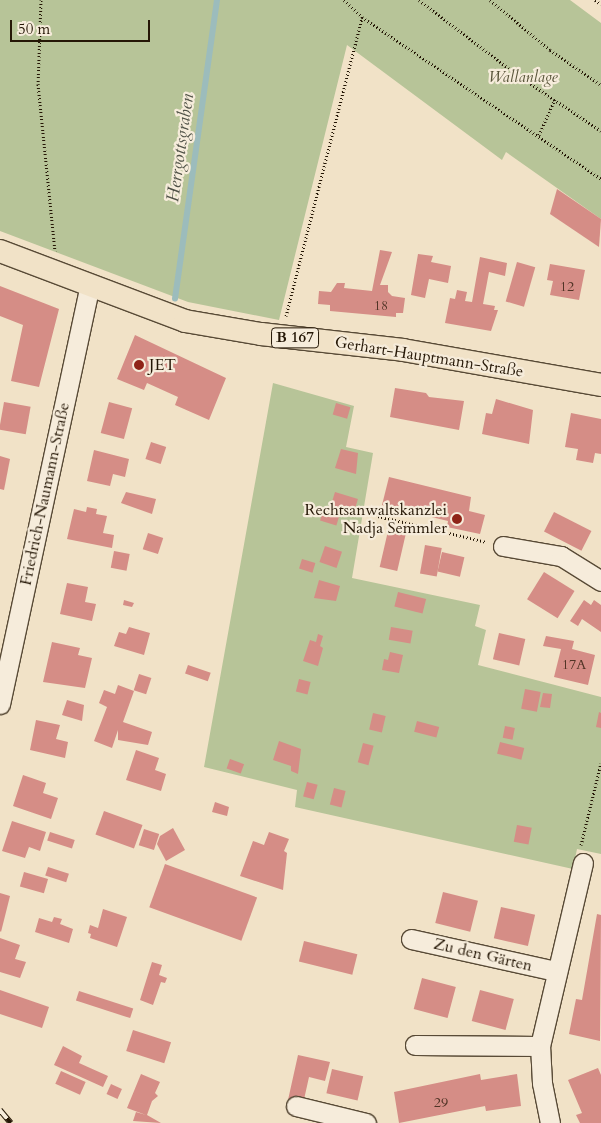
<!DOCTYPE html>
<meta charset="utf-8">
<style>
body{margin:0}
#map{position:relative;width:601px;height:1123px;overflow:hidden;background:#f1e2c7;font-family:Cardo,serif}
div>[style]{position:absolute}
.green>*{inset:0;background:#b7c498}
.stream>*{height:5.5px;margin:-2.75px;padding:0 2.75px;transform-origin:2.75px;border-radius:2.75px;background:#9cbcbc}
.building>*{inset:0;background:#d58d86;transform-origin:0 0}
.path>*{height:3px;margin-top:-1.5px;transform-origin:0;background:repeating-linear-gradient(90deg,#251706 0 1px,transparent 0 3.5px)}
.roads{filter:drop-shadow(1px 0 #584a36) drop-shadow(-1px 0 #584a36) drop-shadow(0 1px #584a36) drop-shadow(0 -1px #584a36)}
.minor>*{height:19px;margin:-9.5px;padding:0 9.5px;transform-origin:9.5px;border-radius:9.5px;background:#f6ecdb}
.major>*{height:22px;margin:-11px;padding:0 11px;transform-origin:11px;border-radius:11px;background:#f1e2c7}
.rail>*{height:5.5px;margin-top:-2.75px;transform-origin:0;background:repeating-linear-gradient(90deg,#f6ecdb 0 11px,#251706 0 22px);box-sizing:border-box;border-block:1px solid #251706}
.dots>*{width:14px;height:14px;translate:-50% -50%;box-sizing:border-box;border:2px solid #f6ecdb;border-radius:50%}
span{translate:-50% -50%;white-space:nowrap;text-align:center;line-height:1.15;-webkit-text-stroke:4.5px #f6ecdb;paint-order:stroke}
.number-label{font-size:14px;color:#513426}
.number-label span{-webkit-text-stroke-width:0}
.shield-label span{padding:1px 4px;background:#f6ecdb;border:1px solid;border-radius:4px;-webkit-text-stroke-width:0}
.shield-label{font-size:15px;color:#251706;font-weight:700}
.park-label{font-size:16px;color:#585439;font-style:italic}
.street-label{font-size:16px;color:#251706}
.poi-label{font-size:16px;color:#251706}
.left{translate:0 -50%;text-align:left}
.right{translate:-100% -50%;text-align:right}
.water-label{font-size:18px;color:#4f5146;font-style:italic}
.scale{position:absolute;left:10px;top:20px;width:140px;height:22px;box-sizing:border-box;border:2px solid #251706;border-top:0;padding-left:6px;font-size:15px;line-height:18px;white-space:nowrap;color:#251706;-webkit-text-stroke:4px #f6ecdb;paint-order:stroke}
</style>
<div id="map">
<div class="green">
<div style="clip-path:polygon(0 0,570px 0,601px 23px,601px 219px,506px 152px,502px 160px,347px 45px,279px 320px,188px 302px,0 231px)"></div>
<div style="clip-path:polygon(273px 383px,354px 406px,346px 447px,373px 453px,352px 578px,480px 605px,475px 626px,486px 630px,478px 665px,601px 697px,601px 854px,577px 849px,573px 869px,295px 807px,297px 790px,204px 767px)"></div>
</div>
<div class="stream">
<div style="left:175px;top:299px;width:302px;rotate:-82deg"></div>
</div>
<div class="building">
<div style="clip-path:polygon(557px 189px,601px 219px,599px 247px,550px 214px)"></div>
<div style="clip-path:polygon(380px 250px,392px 252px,380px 285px,388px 285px,388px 292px,392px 296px,405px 298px,403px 313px,396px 313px,396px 317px,330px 311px,330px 305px,318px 304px,319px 291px,331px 292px,337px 283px,345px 283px,344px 288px,372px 291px)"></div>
<div style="clip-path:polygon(418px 254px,433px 256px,431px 262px,451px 266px,448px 283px,429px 279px,425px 298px,411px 295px)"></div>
<div style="clip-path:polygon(480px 257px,507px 263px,505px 276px,489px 272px,483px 304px,495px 306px,494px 310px,498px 310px,491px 331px,445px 323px,450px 298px,455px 299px,457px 290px,467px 292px,465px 301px,472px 302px)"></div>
<div style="left:517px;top:262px;width:19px;height:41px;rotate:16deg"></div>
<div style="clip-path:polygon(550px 264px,585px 270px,579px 300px,550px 295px,553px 281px,547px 280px)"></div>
<div style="clip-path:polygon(0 286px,59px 309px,39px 387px,11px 381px,23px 325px,0 316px)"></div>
<div style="clip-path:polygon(135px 335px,226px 378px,209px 420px,175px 405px,178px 397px,147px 383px,144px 390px,117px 379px)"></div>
<div style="clip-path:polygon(395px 388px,426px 393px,429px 397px,464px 401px,459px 430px,390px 417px)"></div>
<div style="clip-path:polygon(496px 399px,533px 410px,529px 444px,482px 434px,486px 413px,492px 414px)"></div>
<div style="left:4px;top:402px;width:27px;height:28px;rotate:10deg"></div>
<div style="left:109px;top:402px;width:24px;height:32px;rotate:15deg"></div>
<div style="left:336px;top:403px;width:15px;height:12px;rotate:16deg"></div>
<div style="clip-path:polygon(571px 413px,601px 419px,601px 454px,595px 453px,593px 463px,576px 460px,578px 449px,565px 447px)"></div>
<div style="left:151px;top:442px;width:16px;height:18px;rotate:18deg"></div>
<div style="clip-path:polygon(341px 449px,358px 453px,356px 474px,335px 468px)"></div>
<div style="clip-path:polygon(94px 450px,129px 459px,125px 477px,113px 474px,110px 486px,87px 481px)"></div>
<div style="clip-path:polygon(0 456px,10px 459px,4px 490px,0 489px)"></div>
<div style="clip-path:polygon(389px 477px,471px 497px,469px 511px,485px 515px,480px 534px,447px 527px,448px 521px,382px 505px)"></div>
<div style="clip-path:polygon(126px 492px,156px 499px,152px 514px,121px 503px)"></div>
<div style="left:335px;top:492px;width:24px;height:17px;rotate:17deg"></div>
<div style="clip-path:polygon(87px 507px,97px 509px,96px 514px,107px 516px,103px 533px,114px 535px,112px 548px,67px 539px,74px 509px,86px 512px)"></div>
<div style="left:323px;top:511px;width:17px;height:10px;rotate:17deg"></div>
<div style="left:554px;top:512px;width:42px;height:22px;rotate:27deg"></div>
<div style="left:388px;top:531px;width:18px;height:37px;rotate:13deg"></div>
<div style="left:148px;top:533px;width:16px;height:17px;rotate:18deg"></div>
<div style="left:425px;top:545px;width:17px;height:29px;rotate:10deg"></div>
<div style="left:325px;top:546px;width:18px;height:17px;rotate:19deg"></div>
<div style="left:114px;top:551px;width:16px;height:17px;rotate:11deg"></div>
<div style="left:442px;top:552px;width:23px;height:20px;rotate:13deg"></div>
<div style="left:302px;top:559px;width:14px;height:10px;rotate:17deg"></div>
<div style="left:544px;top:572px;width:36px;height:32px;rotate:32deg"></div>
<div style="clip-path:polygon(319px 580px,340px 586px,336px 601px,314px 598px)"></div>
<div style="clip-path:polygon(67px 583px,88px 587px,85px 602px,96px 604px,92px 621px,60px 614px)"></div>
<div style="left:398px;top:592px;width:29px;height:15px;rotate:14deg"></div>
<div style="clip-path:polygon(124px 600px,134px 603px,132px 607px,123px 605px)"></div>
<div style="clip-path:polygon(584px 600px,591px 605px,594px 600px,601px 605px,601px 632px,582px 619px,578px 626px,570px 621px)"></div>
<div style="clip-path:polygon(129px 627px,150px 633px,144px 655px,114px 646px,119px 632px,126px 634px)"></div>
<div style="left:391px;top:627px;width:22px;height:13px;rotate:10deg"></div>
<div style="left:499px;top:633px;width:27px;height:27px;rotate:13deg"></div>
<div style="clip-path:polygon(318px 634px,323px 636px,320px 646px,323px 648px,318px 666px,303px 661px,310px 640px,316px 642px)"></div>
<div style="clip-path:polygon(546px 636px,574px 641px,572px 649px,595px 655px,588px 685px,554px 677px,561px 649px,543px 646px)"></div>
<div style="clip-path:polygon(52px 642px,80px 648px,78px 655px,92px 658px,85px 688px,43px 682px)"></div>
<div style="clip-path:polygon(390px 652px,403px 655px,399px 673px,382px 670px,384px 659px,388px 660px)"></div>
<div style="left:188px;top:665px;width:24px;height:9px;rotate:19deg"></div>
<div style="left:139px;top:674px;width:13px;height:17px;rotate:18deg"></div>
<div style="left:299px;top:679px;width:12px;height:13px;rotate:14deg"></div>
<div style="clip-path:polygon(118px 685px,134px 691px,123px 722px,152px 732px,148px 745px,118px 740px,118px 730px,112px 748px,94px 741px,107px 707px,99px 703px,104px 690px,115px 694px)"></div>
<div style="left:525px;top:689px;width:16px;height:20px;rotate:11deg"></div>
<div style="clip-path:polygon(543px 693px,552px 694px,550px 708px,540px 707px)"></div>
<div style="clip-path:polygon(67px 700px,84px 705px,82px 721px,62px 715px)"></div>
<div style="clip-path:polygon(599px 712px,601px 713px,601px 728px,596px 727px)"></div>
<div style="left:373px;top:713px;width:13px;height:17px;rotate:13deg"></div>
<div style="clip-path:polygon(36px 720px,60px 725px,56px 739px,68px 742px,65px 758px,30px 750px)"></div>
<div style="left:417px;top:721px;width:23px;height:11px;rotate:15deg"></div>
<div style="left:505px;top:726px;width:10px;height:12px;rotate:11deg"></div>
<div style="clip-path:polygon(279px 741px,301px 749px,298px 774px,291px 771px,291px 766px,273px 760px)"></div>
<div style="left:500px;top:742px;width:25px;height:12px;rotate:14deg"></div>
<div style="left:363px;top:743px;width:11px;height:20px;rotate:15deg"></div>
<div style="clip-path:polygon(136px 750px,159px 758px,155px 770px,166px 774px,161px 791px,126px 780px)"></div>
<div style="left:230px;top:759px;width:15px;height:10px;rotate:20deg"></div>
<div style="clip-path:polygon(23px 775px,46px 783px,43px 793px,58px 798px,51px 819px,13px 806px)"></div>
<div style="left:307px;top:782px;width:11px;height:15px;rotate:15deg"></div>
<div style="left:334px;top:788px;width:12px;height:17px;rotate:14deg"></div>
<div style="clip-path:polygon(215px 802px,229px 807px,227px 816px,212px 812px)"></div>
<div style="left:104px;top:811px;width:41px;height:25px;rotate:20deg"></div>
<div style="clip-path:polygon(12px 821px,46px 832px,40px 851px,29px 847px,25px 858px,2px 851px)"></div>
<div style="left:517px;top:825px;width:15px;height:17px;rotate:11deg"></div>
<div style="clip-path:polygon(173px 828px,185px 850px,166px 861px,157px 844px,160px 836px)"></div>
<div style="left:144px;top:829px;width:16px;height:17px;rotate:18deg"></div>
<div style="left:50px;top:832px;width:26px;height:9px;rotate:18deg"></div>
<div style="clip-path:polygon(269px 832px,289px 839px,284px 851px,287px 853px,283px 890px,240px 876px,253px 841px,264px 845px)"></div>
<div style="left:165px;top:864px;width:98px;height:46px;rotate:20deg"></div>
<div style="left:48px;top:867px;width:22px;height:9px;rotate:18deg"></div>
<div style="left:24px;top:872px;width:25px;height:15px;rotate:16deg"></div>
<div style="left:443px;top:892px;width:36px;height:32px;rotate:14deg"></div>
<div style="clip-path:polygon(0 893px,10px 896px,1px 932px,0 931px)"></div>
<div style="left:501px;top:907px;width:35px;height:32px;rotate:13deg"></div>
<div style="clip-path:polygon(103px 909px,127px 917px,117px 947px,90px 938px,91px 934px,88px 933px,90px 925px,98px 928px)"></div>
<div style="clip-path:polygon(597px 914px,601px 915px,600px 1041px,569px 1034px,576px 999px,582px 1000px)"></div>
<div style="clip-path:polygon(54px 917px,62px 919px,60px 924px,73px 929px,69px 943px,35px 932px,39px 918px,52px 922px)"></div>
<div style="clip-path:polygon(0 938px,20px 945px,15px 959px,26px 962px,20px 978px,0 972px)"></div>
<div style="left:304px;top:941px;width:55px;height:21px;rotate:14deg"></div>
<div style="clip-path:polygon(152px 962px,162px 965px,159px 975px,167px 978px,165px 983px,161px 982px,153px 1005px,140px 1000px)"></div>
<div style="left:422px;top:978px;width:35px;height:32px;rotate:15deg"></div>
<div style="clip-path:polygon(0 990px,49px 1007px,42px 1028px,0 1014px)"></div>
<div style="left:480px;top:990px;width:35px;height:32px;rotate:15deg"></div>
<div style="left:79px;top:991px;width:57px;height:10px;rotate:18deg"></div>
<div style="left:133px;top:1030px;width:40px;height:22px;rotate:18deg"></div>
<div style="clip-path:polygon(63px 1046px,82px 1056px,79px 1063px,108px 1076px,103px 1087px,54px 1065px)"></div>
<div style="clip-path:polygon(298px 1055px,330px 1062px,325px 1081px,309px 1077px,303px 1104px,288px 1100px)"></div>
<div style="clip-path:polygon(598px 1068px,601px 1075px,601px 1123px,580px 1123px,576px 1115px,582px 1113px,568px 1080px)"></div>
<div style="left:332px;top:1069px;width:32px;height:25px;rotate:13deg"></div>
<div style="left:61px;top:1071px;width:27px;height:14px;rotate:24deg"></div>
<div style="clip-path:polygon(141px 1074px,160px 1082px,155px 1093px,158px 1096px,152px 1101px,147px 1115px,161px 1123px,133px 1121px,136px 1112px,146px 1115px,127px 1108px)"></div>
<div style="clip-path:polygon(480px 1074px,481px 1080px,517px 1074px,521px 1106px,486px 1111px,485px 1106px,399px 1123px,394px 1092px)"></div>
<div style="left:111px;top:1084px;width:12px;height:11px;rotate:24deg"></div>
</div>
<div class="path">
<div style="left:41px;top:0;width:84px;rotate:92deg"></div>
<div style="left:38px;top:84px;width:168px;rotate:84.2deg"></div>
<div style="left:344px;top:0;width:25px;rotate:43deg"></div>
<div style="left:362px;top:17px;width:289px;rotate:34.1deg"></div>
<div style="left:419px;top:0;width:122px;rotate:37.3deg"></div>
<div style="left:516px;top:74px;width:102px;rotate:33.8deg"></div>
<div style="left:490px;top:0;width:78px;rotate:39.8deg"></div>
<div style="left:550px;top:50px;width:62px;rotate:34.5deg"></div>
<div style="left:595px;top:0;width:7px;rotate:34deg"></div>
<div style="left:539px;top:135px;width:39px;rotate:-66deg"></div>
<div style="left:286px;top:316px;width:309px;rotate:-75.7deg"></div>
<div style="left:378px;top:516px;width:111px;rotate:13.5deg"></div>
<div style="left:581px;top:845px;width:84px;rotate:-76.3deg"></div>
</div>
<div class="roads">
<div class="minor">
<div style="left:503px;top:546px;width:59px;rotate:9.8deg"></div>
<div style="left:561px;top:556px;width:47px;rotate:32deg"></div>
<div style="left:0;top:704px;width:429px;rotate:-77.9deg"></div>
<div style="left:411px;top:939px;width:148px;rotate:12.5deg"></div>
<div style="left:415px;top:1045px;width:125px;rotate:0.5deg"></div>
<div style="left:296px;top:1106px;width:72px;rotate:13.7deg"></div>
<div style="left:550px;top:1123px;width:41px;rotate:-101.3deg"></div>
<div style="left:542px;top:1083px;width:37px;rotate:-93deg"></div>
<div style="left:540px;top:1046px;width:188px;rotate:-76.8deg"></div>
</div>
<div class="major">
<div style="left:0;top:251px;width:198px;rotate:20.7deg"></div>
<div style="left:185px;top:321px;width:77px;rotate:9.7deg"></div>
<div style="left:261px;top:334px;width:143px;rotate:6.4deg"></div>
<div style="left:403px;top:350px;width:201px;rotate:10deg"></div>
</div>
</div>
<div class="rail">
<div style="left:0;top:1110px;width:17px;rotate:50deg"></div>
</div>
<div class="dots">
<div style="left:139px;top:365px;background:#8f2418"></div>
<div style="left:457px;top:519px;background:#8f2418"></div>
</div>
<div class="number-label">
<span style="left:567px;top:287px">12</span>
<span style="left:381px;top:306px">18</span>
<span style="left:574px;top:665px">17A</span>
<span style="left:441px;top:1103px">29</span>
</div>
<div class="shield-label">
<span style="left:295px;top:338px">B 167</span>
</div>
<div class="park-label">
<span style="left:523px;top:77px">Wallanlage</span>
</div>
<div class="street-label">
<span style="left:429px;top:357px;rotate:9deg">Gerhart-Hauptmann-Straße</span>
<span style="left:45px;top:494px;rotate:-78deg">Friedrich-Naumann-Straße</span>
<span style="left:483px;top:955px;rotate:13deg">Zu den Gärten</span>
</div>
<div class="poi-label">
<span class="left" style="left:149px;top:365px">JET</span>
<span class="right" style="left:447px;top:519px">Rechtsanwaltskanzlei<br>Nadja Semmler</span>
</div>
<div class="water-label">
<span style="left:181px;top:148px;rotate:-82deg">Herrgottsgraben</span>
</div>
<div class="scale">50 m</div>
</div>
